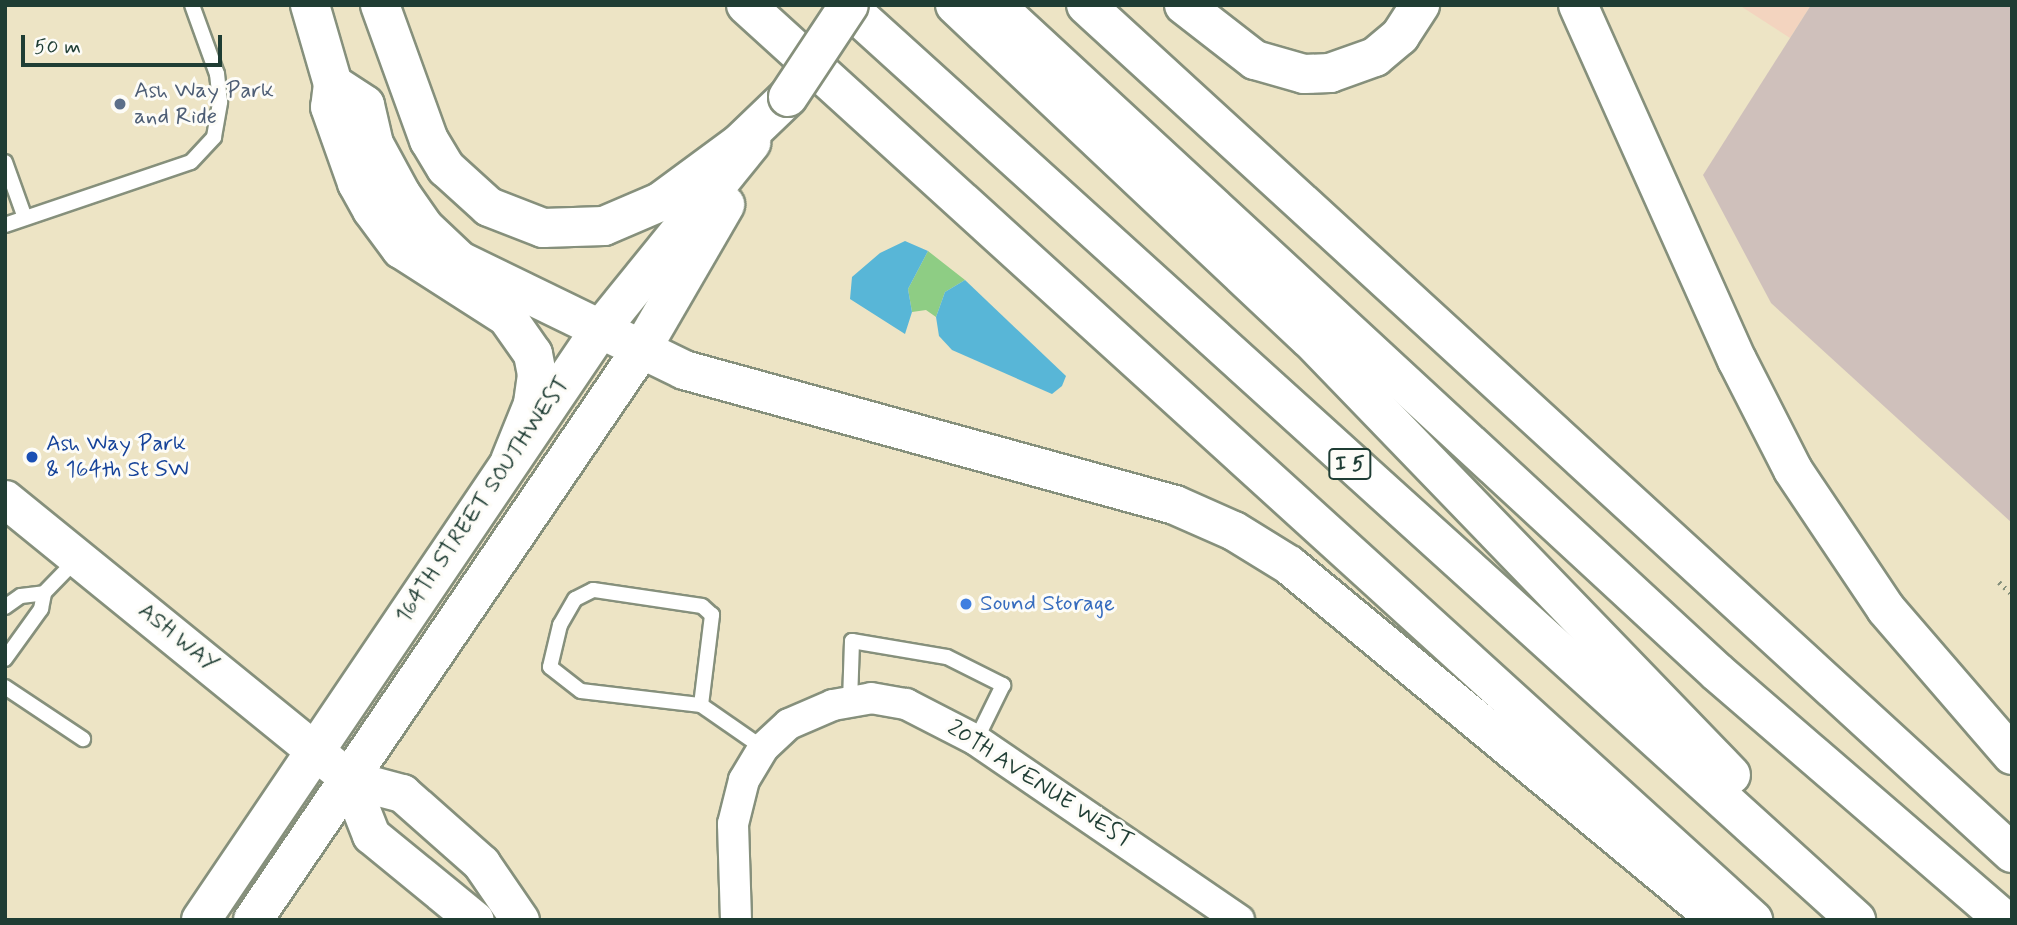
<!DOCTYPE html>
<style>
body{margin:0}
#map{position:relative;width:2017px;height:925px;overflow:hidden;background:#ede4c5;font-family:Mynerve,sans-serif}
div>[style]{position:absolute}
.built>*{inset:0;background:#f3d4bf}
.industrial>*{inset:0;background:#cfc0bb}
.green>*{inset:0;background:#8ecd84}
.water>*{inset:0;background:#58b6d7}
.path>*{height:4.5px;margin-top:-2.25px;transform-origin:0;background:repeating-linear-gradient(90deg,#86907c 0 2px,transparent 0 7px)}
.roads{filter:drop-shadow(2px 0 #86907c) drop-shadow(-2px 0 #86907c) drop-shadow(0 2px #86907c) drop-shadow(0 -2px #86907c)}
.service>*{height:14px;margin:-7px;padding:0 7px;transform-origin:7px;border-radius:7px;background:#fff}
.minor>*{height:30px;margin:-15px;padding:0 15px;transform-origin:15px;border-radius:15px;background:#fff}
.tertiary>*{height:37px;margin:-18.5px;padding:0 18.5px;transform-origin:18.5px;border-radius:18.5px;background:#fff}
.secondary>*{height:38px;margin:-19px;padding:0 19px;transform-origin:19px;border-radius:19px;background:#fff}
.motorway>*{height:38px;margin:-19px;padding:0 19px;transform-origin:19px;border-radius:19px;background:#fff}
.bridges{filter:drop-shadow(2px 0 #86907c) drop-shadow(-2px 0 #86907c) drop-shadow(0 2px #86907c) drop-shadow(0 -2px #86907c)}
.secondary-bridge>*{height:38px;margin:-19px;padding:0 19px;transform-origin:19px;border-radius:19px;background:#fff}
.dots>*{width:19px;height:19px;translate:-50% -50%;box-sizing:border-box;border:4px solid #fdfcf7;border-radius:50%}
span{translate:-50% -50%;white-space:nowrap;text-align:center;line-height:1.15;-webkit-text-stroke:6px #fdfcf7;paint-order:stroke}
.shield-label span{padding:2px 5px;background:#fdfcf7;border:2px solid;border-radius:5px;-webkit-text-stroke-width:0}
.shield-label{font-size:21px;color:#1f3d34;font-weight:700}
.service-label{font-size:23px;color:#4e5e75}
.left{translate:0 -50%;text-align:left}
.transit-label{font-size:23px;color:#164399}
.street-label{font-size:23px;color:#1f3d34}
.shop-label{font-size:23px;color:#366cbe}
.frame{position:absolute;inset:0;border:7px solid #1f3d34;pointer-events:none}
.scale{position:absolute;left:21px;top:35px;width:201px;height:32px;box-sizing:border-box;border:4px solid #1f3d34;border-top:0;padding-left:9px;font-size:21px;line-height:24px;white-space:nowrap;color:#1f3d34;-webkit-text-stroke:5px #fdfcf7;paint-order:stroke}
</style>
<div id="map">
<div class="built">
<div style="clip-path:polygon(1739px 5px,1811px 5px,1790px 38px)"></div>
</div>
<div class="industrial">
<div style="clip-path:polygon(1811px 5px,2012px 5px,2012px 523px,1771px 303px,1703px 175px)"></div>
</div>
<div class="green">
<div style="clip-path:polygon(928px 251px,965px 280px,945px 292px,936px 317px,926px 310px,912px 312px,908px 289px)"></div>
</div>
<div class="water">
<div style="clip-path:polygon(905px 241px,928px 251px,908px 289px,912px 312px,905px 334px,850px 299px,852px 277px,880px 253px)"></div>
<div style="clip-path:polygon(965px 280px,1066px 376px,1062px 386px,1052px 394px,952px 350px,939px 336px,936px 317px,945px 292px)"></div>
</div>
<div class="path">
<div style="left:1999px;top:582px;width:18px;rotate:43deg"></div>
</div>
<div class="roads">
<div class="service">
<div style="left:5px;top:162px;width:59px;rotate:70.3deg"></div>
<div style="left:5px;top:225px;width:196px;rotate:-18.7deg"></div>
<div style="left:191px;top:162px;width:34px;rotate:-47deg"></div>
<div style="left:214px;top:137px;width:36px;rotate:-80deg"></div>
<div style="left:220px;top:102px;width:28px;rotate:-96deg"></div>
<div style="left:217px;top:74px;width:73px;rotate:-109.9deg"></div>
<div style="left:5px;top:607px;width:19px;rotate:-35deg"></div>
<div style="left:21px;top:596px;width:23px;rotate:-7deg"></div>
<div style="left:5px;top:659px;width:62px;rotate:-54.2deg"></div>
<div style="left:41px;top:609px;width:16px;rotate:-79deg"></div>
<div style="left:44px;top:593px;width:47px;rotate:-45.9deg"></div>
<div style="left:5px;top:687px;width:94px;rotate:33.7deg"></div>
<div style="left:850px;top:702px;width:61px;rotate:-88.1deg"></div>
<div style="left:852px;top:641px;width:96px;rotate:9.6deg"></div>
<div style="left:947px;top:657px;width:63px;rotate:26.6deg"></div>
<div style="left:1003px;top:685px;width:61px;rotate:116.1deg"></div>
<div style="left:701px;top:705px;width:91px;rotate:-83deg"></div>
<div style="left:712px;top:615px;width:13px;rotate:-138deg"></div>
<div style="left:702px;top:606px;width:110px;rotate:-171.6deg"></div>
<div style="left:593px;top:590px;width:20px;rotate:153deg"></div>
<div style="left:575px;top:599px;width:30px;rotate:120deg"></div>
<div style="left:560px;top:625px;width:43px;rotate:103.4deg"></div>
<div style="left:550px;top:667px;width:39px;rotate:38deg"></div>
<div style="left:581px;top:691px;width:121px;rotate:6.7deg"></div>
<div style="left:701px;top:705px;width:75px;rotate:34.7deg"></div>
</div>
<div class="minor">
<div style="left:736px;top:920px;width:96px;rotate:-91.8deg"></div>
<div style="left:733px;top:824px;width:45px;rotate:-76deg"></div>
<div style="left:744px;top:780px;width:37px;rotate:-59deg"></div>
<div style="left:763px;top:748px;width:35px;rotate:-43deg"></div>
<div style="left:789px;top:724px;width:48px;rotate:-23.4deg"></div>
<div style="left:833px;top:705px;width:39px;rotate:-10deg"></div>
<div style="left:871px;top:698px;width:36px;rotate:10deg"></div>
<div style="left:906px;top:704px;width:79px;rotate:27.2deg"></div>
<div style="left:976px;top:740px;width:319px;rotate:34.4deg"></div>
</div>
<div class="tertiary">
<div style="left:5px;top:499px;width:444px;rotate:39.1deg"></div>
<div style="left:349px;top:779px;width:55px;rotate:14.8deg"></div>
<div style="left:402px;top:793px;width:106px;rotate:41.5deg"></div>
<div style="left:481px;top:863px;width:69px;rotate:55.6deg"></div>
<div style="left:349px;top:779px;width:60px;rotate:68.6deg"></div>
<div style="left:371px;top:835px;width:134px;rotate:39.3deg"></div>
</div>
<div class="secondary">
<div style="left:201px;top:920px;width:711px;rotate:-55.95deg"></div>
<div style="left:599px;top:331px;width:242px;rotate:-51deg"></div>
<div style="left:253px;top:920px;width:690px;rotate:-55.76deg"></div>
<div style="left:641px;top:350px;width:168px;rotate:-59.9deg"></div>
</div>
<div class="motorway">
<div style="left:310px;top:5px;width:82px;rotate:73.8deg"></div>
<div style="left:333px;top:84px;width:23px;rotate:97deg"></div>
<div style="left:330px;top:107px;width:81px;rotate:70.4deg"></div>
<div style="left:357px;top:183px;width:31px;rotate:61deg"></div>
<div style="left:372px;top:210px;width:49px;rotate:53.4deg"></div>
<div style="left:401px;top:249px;width:126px;rotate:32.7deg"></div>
<div style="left:507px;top:317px;width:45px;rotate:54.9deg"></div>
<div style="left:533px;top:354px;width:21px;rotate:79deg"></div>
<div style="left:537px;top:375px;width:29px;rotate:98deg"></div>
<div style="left:533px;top:404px;width:61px;rotate:112deg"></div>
<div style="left:380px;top:5px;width:144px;rotate:70.1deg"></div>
<div style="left:429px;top:140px;width:33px;rotate:59deg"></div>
<div style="left:446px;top:168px;width:58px;rotate:42.2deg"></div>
<div style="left:489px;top:207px;width:58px;rotate:21.3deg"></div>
<div style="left:543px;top:228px;width:61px;rotate:-1.9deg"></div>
<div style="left:604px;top:226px;width:61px;rotate:-23.2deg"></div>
<div style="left:660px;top:202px;width:99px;rotate:-36.4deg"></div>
<div style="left:740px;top:143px;width:66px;rotate:-43.8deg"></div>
<div style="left:746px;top:5px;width:1361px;rotate:42.26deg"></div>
<div style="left:846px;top:5px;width:1363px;rotate:42.17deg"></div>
<div style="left:955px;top:5px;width:487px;rotate:43.3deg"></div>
<div style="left:1310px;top:339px;width:606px;rotate:46deg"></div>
<div style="left:995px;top:5px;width:983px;rotate:42.73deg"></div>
<div style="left:1717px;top:672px;width:379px;rotate:40.8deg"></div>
<div style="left:1086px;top:5px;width:1256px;rotate:42.48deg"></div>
<div style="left:1184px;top:5px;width:90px;rotate:37.8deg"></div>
<div style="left:1255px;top:60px;width:51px;rotate:15.9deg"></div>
<div style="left:1304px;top:74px;width:26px;rotate:-2deg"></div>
<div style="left:1330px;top:73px;width:48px;rotate:-19.6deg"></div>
<div style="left:1375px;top:57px;width:33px;rotate:-40deg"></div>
<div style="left:1400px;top:36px;width:37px;rotate:-57deg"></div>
<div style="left:1578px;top:5px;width:389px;rotate:65.9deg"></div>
<div style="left:1737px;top:360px;width:123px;rotate:63deg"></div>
<div style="left:1793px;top:470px;width:167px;rotate:56.2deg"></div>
<div style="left:1886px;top:609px;width:193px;rotate:49.2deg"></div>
<div style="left:333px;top:84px;width:38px;rotate:33deg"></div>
<div style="left:365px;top:105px;width:40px;rotate:77deg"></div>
<div style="left:374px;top:144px;width:57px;rotate:61.6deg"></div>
<div style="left:401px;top:194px;width:39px;rotate:55deg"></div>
<div style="left:423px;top:226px;width:51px;rotate:43.4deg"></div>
<div style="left:460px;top:261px;width:249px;rotate:25.9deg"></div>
<div style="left:684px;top:370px;width:509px;rotate:15.37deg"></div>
<div style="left:1175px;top:505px;width:64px;rotate:23.8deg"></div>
<div style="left:1234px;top:531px;width:65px;rotate:31.7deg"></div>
<div style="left:1289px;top:565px;width:557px;rotate:39.61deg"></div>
</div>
</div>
<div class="bridges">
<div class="secondary-bridge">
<div style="left:788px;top:97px;width:110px;rotate:-56.5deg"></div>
</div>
</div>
<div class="dots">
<div style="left:120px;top:104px;background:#5c6f8a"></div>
<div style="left:32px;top:457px;background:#1a4fb4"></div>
<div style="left:966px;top:604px;background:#3f7fe0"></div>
</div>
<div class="shield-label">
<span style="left:1350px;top:464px">I 5</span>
</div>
<div class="service-label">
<span class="left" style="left:134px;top:104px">Ash Way Park<br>and Ride</span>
</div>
<div class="transit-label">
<span class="left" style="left:46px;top:457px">Ash Way Park<br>&amp; 164th St SW</span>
</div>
<div class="street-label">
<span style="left:483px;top:500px;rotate:-56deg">164TH STREET SOUTHWEST</span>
<span style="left:178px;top:638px;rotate:39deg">ASH WAY</span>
<span style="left:1040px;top:785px;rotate:33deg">20TH AVENUE WEST</span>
</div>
<div class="shop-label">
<span class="left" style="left:980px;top:604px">Sound Storage</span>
</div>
<div class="frame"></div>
<div class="scale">50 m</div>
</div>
